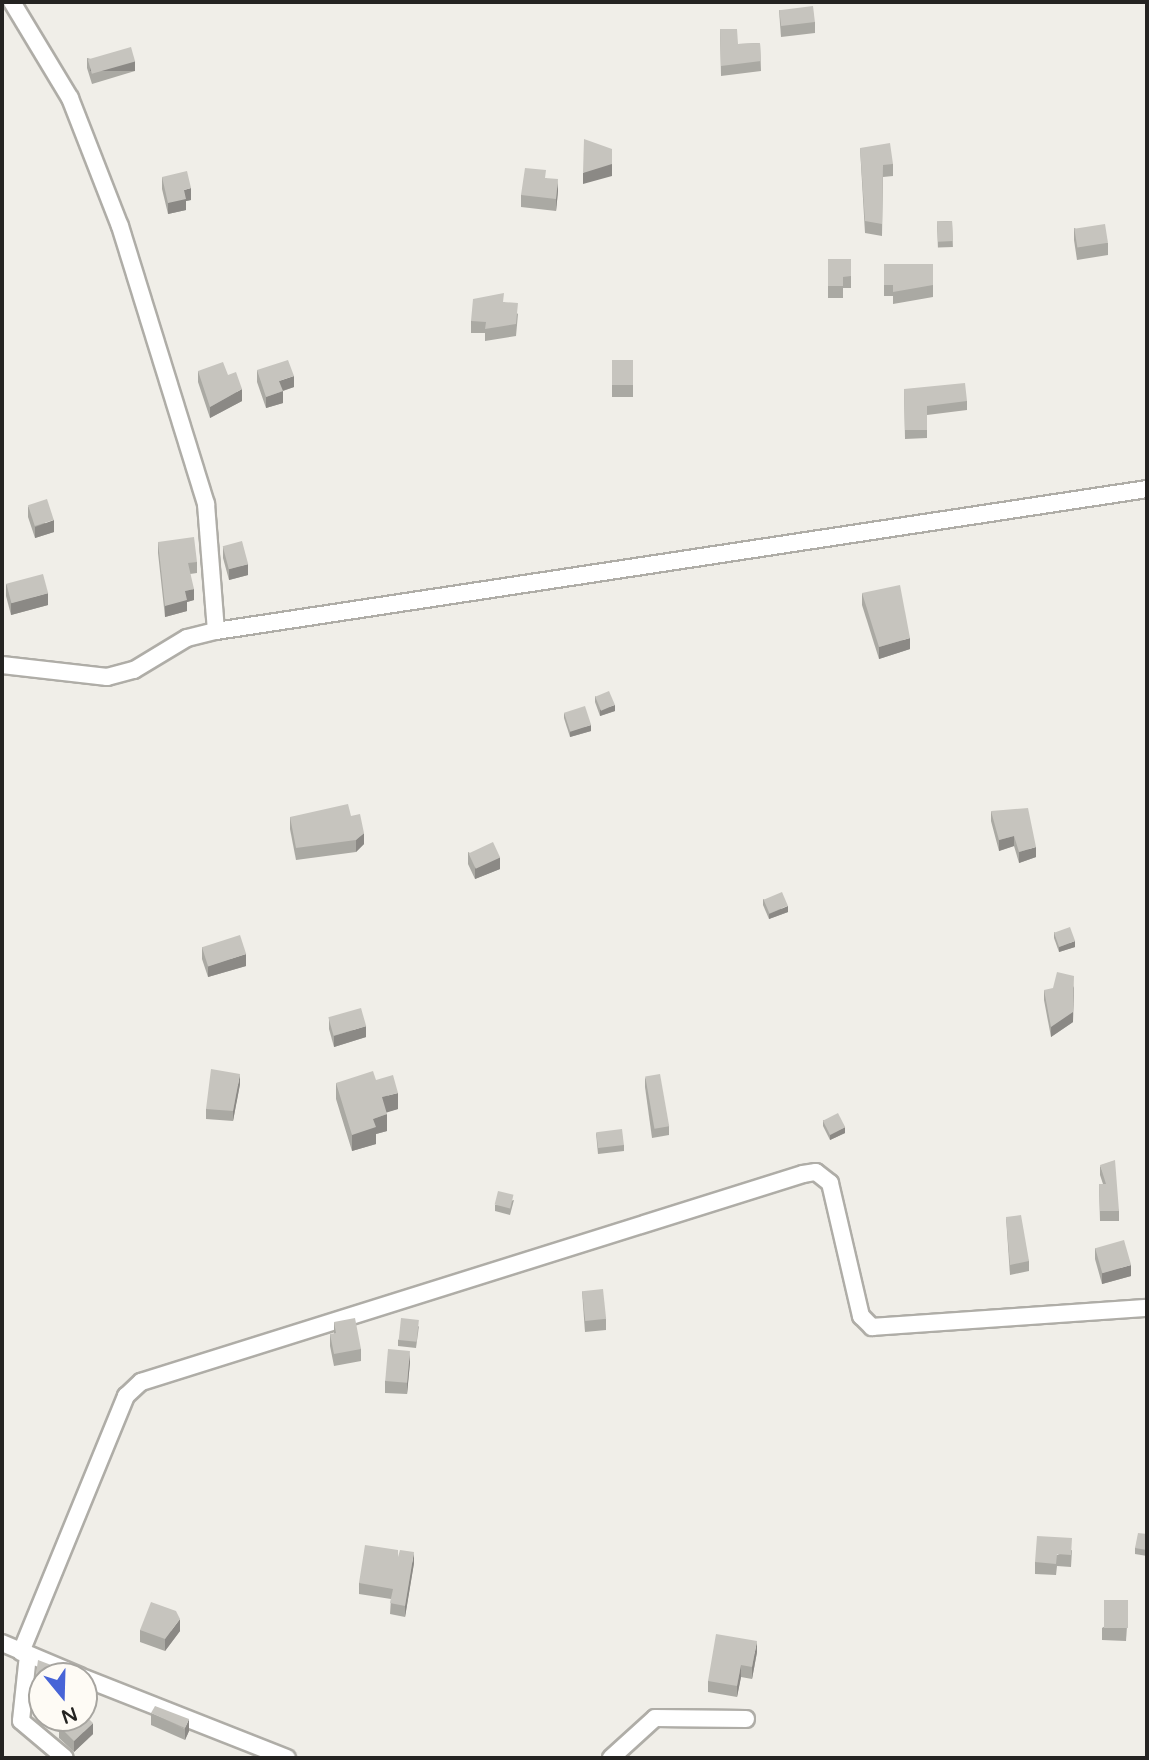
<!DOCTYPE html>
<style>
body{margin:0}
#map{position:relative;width:1149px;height:1760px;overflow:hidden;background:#f0eee8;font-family:"Varela Round",sans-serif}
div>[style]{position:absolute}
.roads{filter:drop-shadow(2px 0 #afada7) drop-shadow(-2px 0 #afada7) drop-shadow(0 2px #afada7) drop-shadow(0 -2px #afada7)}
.minor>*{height:16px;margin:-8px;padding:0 8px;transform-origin:8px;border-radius:8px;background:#fff}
.wall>*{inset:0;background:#aaa9a3;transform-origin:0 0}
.shaded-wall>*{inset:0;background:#8b8985;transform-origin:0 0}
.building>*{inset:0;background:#c6c4be;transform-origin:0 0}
span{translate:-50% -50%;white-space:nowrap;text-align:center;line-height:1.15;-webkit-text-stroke:7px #fefbf5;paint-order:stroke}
.frame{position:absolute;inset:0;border:4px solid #242321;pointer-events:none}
.north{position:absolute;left:28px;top:1662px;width:70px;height:70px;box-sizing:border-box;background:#fefbf5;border:2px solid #a7a5a0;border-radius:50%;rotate:161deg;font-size:19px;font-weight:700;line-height:28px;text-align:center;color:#242321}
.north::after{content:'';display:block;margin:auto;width:24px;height:32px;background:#4764d7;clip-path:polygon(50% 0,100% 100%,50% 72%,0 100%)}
</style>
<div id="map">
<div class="roads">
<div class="minor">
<div style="left:12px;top:2px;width:112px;rotate:58.9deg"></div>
<div style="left:70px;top:98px;width:137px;rotate:68.7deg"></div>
<div style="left:120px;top:226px;width:291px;rotate:72.8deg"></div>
<div style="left:206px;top:504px;width:127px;rotate:85.5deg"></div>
<div style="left:2px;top:665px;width:106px;rotate:6.5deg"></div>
<div style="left:107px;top:677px;width:28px;rotate:-15deg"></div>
<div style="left:134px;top:670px;width:62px;rotate:-31.1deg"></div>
<div style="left:187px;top:638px;width:30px;rotate:-14deg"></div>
<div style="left:216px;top:631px;width:942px;rotate:-8.67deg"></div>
<div style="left:2px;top:1643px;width:85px;rotate:22.9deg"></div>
<div style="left:21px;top:1652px;width:277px;rotate:-67.7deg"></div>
<div style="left:126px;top:1396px;width:21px;rotate:-43deg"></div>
<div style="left:141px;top:1382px;width:694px;rotate:-17.44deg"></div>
<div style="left:803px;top:1174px;width:13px;rotate:-9deg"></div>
<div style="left:816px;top:1172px;width:18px;rotate:38deg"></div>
<div style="left:830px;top:1183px;width:137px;rotate:76.9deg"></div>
<div style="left:861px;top:1316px;width:16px;rotate:45deg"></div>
<div style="left:872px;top:1327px;width:276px;rotate:-4deg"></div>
<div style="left:28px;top:1655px;width:66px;rotate:96.1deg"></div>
<div style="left:21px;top:1721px;width:57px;rotate:40.1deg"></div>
<div style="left:84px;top:1678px;width:218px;rotate:21.5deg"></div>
<div style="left:611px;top:1758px;width:59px;rotate:-42.3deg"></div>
<div style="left:655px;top:1718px;width:91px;rotate:0.6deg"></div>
</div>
</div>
<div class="wall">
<div style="clip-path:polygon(779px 10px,815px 22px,815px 33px,781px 37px)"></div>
<div style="clip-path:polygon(720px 29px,738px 44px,760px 43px,761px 71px,721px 76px)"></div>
<div style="clip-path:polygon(87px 58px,135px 71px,92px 84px,87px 68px)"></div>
<div style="clip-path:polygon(860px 148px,893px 164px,893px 176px,883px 177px,882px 236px,865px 233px)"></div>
<div style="clip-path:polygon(162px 177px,191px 200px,186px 201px,186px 210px,168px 214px,162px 189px)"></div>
<div style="clip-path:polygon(546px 178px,558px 191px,556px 211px,521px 207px,521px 195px)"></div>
<div style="left:952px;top:221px;width:26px;height:15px;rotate:88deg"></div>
<div style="clip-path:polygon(1074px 228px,1108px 243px,1108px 255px,1077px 260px,1074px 240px)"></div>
<div style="clip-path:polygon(828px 259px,851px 259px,851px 288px,843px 288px,843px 298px,828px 298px)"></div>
<div style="clip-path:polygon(884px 264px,933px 264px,933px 297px,893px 304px,893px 296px,884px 296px)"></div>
<div style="clip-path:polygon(504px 302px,518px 314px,516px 336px,485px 341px,485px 333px,471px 333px,471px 321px)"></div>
<div style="left:612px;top:360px;width:21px;height:37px"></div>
<div style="clip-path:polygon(257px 370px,294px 387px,283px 391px,283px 403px,266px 408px,257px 382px)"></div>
<div style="clip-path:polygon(198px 371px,228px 375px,242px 401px,210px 418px,198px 382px)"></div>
<div style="clip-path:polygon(904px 389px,967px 401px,967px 410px,927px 415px,927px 438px,905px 439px)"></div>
<div style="clip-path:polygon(28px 506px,54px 532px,35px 538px,28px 517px)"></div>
<div style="clip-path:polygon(158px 542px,197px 562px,197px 573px,190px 574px,194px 600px,187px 602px,187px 611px,165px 617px,158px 553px)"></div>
<div style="clip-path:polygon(223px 546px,248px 575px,229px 580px,223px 558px)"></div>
<div style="clip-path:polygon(6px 584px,48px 605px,11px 615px,6px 596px)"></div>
<div style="clip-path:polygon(862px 593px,910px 649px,879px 659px,862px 605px)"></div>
<div style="clip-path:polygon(595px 696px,615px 711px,600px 716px,595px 702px)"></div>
<div style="clip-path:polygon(564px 713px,591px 731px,570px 737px,564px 718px)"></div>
<div style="clip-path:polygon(991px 811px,1036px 857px,1019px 863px,1014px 846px,999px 851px,991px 821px)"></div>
<div style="clip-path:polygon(351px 816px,364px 844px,356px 852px,296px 860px,290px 829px,290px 817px)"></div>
<div style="clip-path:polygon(468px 852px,500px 869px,475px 879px,468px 864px)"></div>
<div style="clip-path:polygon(763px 899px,788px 912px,769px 919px,763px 905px)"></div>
<div style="clip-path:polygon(1054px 932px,1075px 947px,1059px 952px,1054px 938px)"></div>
<div style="clip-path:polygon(202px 947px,246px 966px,208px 977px,202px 959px)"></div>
<div style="clip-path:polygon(1044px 990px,1073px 1022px,1051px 1037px,1044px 1000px)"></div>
<div style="clip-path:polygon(329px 1018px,366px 1037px,334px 1047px,329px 1029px)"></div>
<div style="clip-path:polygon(645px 1077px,669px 1126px,669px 1135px,652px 1138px,645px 1087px)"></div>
<div style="clip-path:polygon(376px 1080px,398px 1109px,386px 1112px,387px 1131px,376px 1134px,376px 1144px,352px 1151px,336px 1099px,336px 1083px)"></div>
<div style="clip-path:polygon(240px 1084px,233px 1121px,206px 1119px,206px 1109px)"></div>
<div style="clip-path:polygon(823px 1120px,845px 1133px,830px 1140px,823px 1126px)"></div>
<div style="clip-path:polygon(596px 1133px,624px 1145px,624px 1151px,598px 1154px)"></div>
<div style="clip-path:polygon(1100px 1165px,1119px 1211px,1119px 1221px,1100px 1221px,1099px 1184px,1103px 1184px,1100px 1175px)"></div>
<div style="clip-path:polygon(514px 1200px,510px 1215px,495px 1211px,495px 1205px)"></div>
<div style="clip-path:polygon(1006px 1217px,1029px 1261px,1029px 1271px,1010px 1275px)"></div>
<div style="clip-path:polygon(1095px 1248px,1131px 1276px,1102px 1284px,1095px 1259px)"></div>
<div style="clip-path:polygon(582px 1291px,606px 1319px,606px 1330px,585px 1332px)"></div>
<div style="clip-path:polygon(334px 1322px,361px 1349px,361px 1361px,334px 1366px,330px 1346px,330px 1334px,334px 1334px)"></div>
<div style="clip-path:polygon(419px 1326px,416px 1348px,398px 1346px,398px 1340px)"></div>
<div style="clip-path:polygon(410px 1362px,407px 1394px,385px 1393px,385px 1381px)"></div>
<div style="clip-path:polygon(1147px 1534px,1147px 1556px,1135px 1554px,1135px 1548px)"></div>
<div style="clip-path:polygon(1072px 1550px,1071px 1567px,1057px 1566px,1056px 1575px,1035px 1574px,1035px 1562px)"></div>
<div style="clip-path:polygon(398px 1557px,414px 1563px,405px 1617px,390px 1614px,391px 1599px,359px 1594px,359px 1583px)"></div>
<div style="clip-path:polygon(1128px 1612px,1126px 1641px,1102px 1640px,1102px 1628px)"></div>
<div style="clip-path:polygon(140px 1630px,180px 1631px,165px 1651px,140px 1642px)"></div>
<div style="clip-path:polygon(757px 1652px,752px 1679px,741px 1677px,737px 1697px,708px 1692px,708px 1681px)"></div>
<div style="clip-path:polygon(42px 1676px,42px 1695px,35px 1692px,35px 1681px)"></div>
<div style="clip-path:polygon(151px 1713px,189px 1731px,185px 1740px,151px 1725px)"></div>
<div style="clip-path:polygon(59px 1726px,93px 1734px,74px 1752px,59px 1738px)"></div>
</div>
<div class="shaded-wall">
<div style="left:135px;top:61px;width:10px;height:45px;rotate:90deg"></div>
<div style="clip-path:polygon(612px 149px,612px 176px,583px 184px,583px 173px)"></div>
<div style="clip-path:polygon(558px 179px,558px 191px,556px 211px,556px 199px)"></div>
<div style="clip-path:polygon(191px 188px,191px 200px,186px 201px,186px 210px,168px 214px,168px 203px,184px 190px)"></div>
<div style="clip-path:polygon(294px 376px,294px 387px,279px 392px,279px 381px)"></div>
<div style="clip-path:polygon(242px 389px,242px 401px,210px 418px,210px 407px)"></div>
<div style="clip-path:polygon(283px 391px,283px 403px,266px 408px,266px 397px)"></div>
<div style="clip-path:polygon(54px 520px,54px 532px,35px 538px,35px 527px)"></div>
<div style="clip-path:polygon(248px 564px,248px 575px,229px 580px,229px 569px)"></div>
<div style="clip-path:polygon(194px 589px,194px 600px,187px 602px,187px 611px,165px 617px,165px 606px,185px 591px)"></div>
<div style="clip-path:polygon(48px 593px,48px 605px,11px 615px,11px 603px)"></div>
<div style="clip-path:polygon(910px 638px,910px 649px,879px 659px,879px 647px)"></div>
<div style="clip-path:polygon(615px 705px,615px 711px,600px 716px,600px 710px)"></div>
<div style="clip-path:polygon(591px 725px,591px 731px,570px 737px,570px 731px)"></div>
<div style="clip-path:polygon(364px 833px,364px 844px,356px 852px,356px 840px)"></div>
<div style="clip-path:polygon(1014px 836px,1014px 846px,999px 851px,999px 840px)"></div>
<div style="clip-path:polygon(1036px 847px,1036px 857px,1019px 863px,1019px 852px)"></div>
<div style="clip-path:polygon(500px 857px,500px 869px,475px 879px,475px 867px)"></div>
<div style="clip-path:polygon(788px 906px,788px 912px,769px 919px,769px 914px)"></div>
<div style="clip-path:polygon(1075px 941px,1075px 947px,1059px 952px,1059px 947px)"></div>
<div style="clip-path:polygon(246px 954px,246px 966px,208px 977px,208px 966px)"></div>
<div style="clip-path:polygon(1074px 986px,1073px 1022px,1051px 1037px,1051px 1027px)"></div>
<div style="clip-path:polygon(366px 1026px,366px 1037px,334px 1047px,334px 1036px)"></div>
<div style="clip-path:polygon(240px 1074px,240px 1084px,233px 1121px,233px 1111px)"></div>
<div style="clip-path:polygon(398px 1093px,398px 1109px,382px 1114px,382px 1097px)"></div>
<div style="clip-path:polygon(387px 1114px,387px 1131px,376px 1134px,376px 1144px,352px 1151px,352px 1135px,373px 1119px)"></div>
<div style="clip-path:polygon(845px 1127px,845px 1133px,830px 1140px,830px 1134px)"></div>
<div style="clip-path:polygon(1131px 1265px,1131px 1276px,1102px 1284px,1102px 1273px)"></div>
<div style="clip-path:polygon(410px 1351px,410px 1362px,407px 1394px,407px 1383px)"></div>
<div style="clip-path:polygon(414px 1552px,414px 1563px,405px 1617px,405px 1606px)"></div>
<div style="clip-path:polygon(180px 1619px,180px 1631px,165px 1651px,165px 1639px)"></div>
<div style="clip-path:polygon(757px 1641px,757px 1652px,752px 1679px,752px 1667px)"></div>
<div style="clip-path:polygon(741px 1665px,741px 1677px,737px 1697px,737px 1686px)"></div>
<div style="clip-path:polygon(189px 1719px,189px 1731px,185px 1740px,185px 1728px)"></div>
<div style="clip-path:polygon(93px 1723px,93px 1734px,74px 1752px,74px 1741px)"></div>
</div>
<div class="building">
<div style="left:813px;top:6px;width:16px;height:34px;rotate:83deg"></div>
<div style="clip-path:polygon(720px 29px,737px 29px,738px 44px,760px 43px,761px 61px,721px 66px)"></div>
<div style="left:131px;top:47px;width:15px;height:45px;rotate:74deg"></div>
<div style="clip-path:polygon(584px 139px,612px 149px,612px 164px,583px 173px)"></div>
<div style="clip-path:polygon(890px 143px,893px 164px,883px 165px,882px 224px,865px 221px,860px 148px)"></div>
<div style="clip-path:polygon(525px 168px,546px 170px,545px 178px,558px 179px,556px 199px,521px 195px)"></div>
<div style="clip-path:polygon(187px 171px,191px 188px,184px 190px,186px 199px,168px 203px,162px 177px)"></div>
<div style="left:952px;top:221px;width:20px;height:15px;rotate:87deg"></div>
<div style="left:1105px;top:224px;width:19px;height:31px;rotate:81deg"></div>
<div style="clip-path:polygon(828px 259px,851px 259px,851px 276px,843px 277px,843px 286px,828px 286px)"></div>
<div style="clip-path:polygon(884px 264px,933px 264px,933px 285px,893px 292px,893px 285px,884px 285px)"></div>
<div style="clip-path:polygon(504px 293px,503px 302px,518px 303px,516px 324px,485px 329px,486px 322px,471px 321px,473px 299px)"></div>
<div style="clip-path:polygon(288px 360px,294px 376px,279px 381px,283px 391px,266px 397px,257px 370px)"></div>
<div style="left:612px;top:360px;width:21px;height:25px"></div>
<div style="clip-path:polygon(223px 362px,228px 375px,236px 372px,242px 389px,210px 407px,198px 371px)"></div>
<div style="clip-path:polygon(965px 383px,967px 401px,927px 406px,927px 430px,905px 430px,904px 389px)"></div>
<div style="left:47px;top:499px;width:22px;height:20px;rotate:72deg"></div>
<div style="clip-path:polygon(194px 537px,197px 562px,188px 563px,194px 589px,185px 591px,187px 600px,165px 606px,158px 542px)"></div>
<div style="left:242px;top:541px;width:24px;height:20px;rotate:75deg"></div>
<div style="left:43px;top:574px;width:20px;height:38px;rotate:75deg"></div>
<div style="clip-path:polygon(900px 585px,910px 638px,879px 647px,862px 593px)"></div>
<div style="left:609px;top:691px;width:15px;height:15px;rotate:67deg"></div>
<div style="left:585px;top:706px;width:20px;height:22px;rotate:72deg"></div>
<div style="clip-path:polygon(348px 804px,351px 816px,360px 814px,364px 833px,356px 840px,296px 848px,290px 817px)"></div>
<div style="clip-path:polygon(1028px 808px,1036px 847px,1019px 852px,1014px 836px,999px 840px,991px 811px)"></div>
<div style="left:493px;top:842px;width:17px;height:27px;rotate:65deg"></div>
<div style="left:782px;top:892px;width:15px;height:20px;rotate:67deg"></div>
<div style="left:1070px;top:927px;width:15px;height:17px;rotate:70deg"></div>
<div style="left:240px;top:935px;width:20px;height:40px;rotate:72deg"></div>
<div style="clip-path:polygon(1057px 972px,1074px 976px,1073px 1012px,1051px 1027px,1044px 990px,1053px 988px)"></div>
<div style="left:361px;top:1008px;width:19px;height:34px;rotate:74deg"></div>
<div style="clip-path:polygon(211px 1069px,240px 1074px,233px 1111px,206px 1109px)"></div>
<div style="clip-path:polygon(373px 1071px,376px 1080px,393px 1075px,398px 1093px,382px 1097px,387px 1114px,373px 1119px,376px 1127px,352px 1135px,336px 1083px)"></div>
<div style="left:660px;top:1074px;width:53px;height:15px;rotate:80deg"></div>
<div style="left:838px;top:1113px;width:16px;height:17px;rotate:63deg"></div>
<div style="left:622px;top:1129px;width:16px;height:26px;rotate:83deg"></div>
<div style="clip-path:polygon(1115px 1160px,1119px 1211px,1100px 1211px,1099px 1184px,1106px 1184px,1100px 1165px)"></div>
<div style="left:498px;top:1191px;width:16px;height:14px;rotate:14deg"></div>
<div style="clip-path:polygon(1021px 1215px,1029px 1261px,1010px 1265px,1006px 1217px)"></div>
<div style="left:1124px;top:1240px;width:26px;height:30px;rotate:74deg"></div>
<div style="left:603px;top:1289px;width:30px;height:21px;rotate:84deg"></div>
<div style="clip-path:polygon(355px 1318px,361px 1349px,334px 1354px,330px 1334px,336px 1333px,334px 1322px)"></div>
<div style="left:401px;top:1318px;width:18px;height:22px;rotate:6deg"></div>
<div style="left:388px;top:1349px;width:22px;height:32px;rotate:5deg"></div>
<div style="clip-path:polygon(1138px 1533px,1147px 1534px,1147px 1550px,1135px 1548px)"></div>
<div style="clip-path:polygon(1037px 1536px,1072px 1538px,1071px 1555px,1057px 1554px,1056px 1564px,1035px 1562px)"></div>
<div style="clip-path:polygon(365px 1545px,398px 1550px,398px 1557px,400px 1550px,414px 1552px,405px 1606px,390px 1603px,393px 1589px,359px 1583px)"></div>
<div style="left:1104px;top:1600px;width:24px;height:28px"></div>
<div style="clip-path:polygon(151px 1602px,176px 1611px,180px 1619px,165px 1639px,140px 1630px)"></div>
<div style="clip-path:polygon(716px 1634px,757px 1641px,752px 1667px,741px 1665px,737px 1686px,708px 1681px)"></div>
<div style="clip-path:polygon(38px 1660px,80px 1676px,42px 1676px,42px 1683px,35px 1681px)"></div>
<div style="clip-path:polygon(155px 1706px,189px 1719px,185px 1728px,151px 1713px)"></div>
<div style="clip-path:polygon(84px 1714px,93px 1723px,74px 1741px,59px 1726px,68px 1718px,84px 1718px)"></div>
</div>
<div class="frame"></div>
<div class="north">N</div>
</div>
